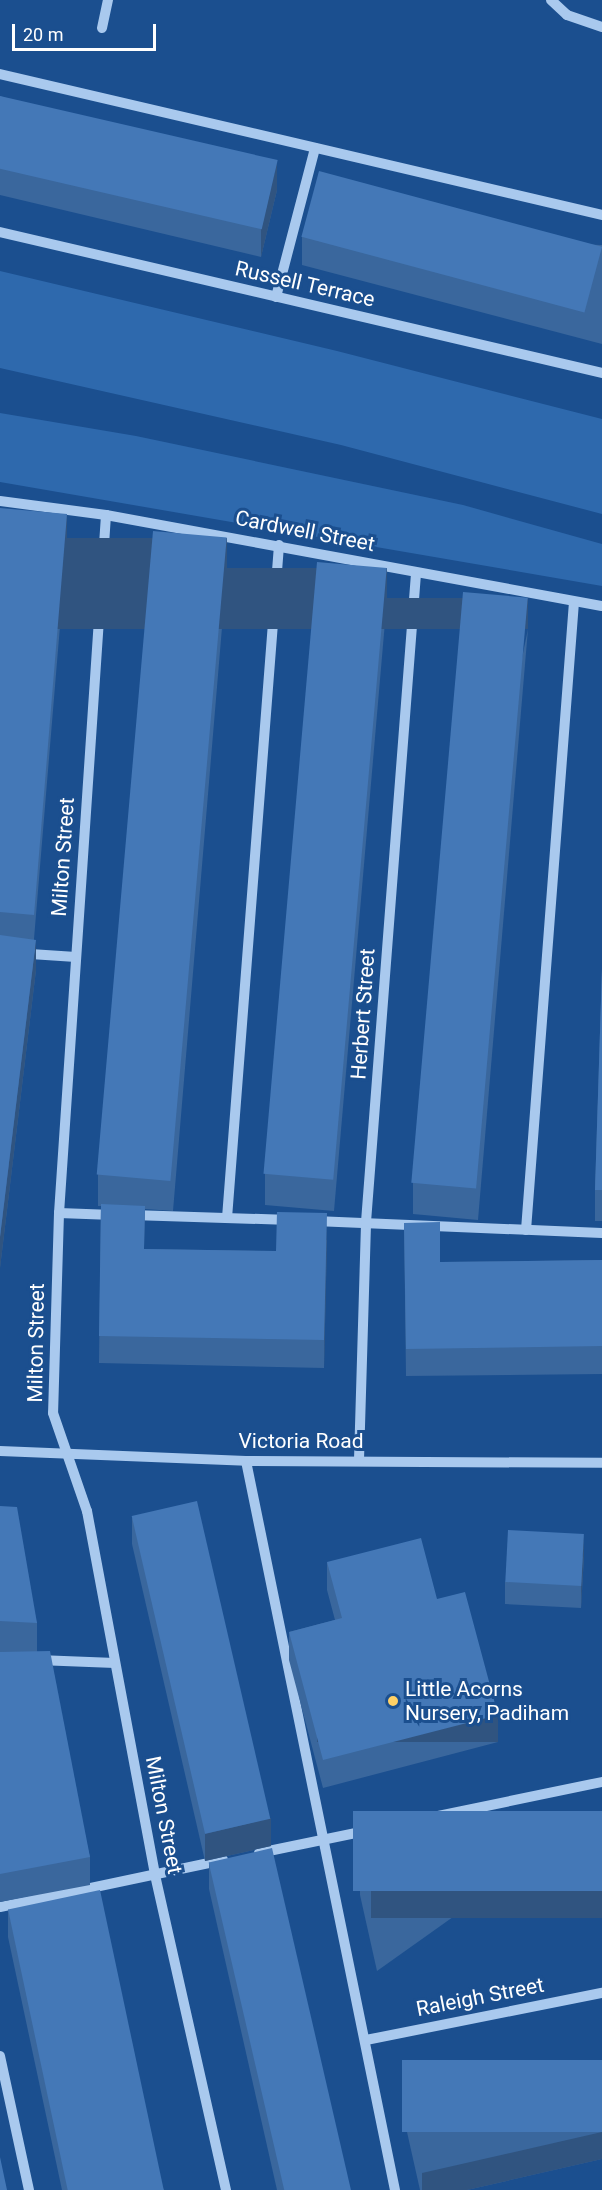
<!DOCTYPE html>
<style>
body{margin:0}
#map{position:relative;width:602px;height:2190px;overflow:hidden;background:#1b4f8f;font-family:Roboto,sans-serif}
div>[style]{position:absolute}
.green>*{inset:0;background:#2e69ad}
.minor>*{height:10px;margin:-5px;padding:0 5px;transform-origin:5px;border-radius:5px;background:#a9c9ee}
.wall>*{inset:0;background:#3a679d}
.shaded-wall>*{inset:0;background:#305480;transform-origin:0 0}
.building>*{inset:0;background:#4478b7;transform-origin:0 0}
.dots>*{width:16px;height:16px;translate:-50% -50%;box-sizing:border-box;border:3px solid #1b4f8f;border-radius:50%}
span{translate:-50% -50%;white-space:nowrap;text-align:center;line-height:1.15;-webkit-text-stroke:6px #1b4f8f;paint-order:stroke}
.street-label{font-size:21px;color:#fff}
.poi-label{font-size:21px;color:#fff}
.left{translate:0 -50%;text-align:left}
.scale{position:absolute;left:12px;top:24px;width:144px;height:27px;box-sizing:border-box;border:3px solid #fff;border-top:0;padding-left:8px;font-size:18px;line-height:21px;white-space:nowrap;color:#fff;-webkit-text-stroke:4px #1b4f8f;paint-order:stroke}
</style>
<div id="map">
<div class="green">
<div style="clip-path:polygon(0 271px,337px 351px,602px 419px,602px 514px,341px 445px,0 368px)"></div>
<div style="clip-path:polygon(0 413px,136px 436px,463px 505px,602px 544px,602px 586px,0 482px)"></div>
</div>
<div class="minor">
<div style="left:551px;top:0;width:22px;rotate:43deg"></div>
<div style="left:567px;top:15px;width:37px;rotate:19deg"></div>
<div style="left:102px;top:28px;width:29px;rotate:-78deg"></div>
<div style="left:0;top:74px;width:618px;rotate:13.18deg"></div>
<div style="left:0;top:232px;width:618px;rotate:13.18deg"></div>
<div style="left:276px;top:297px;width:154px;rotate:-75.3deg"></div>
<div style="left:0;top:501px;width:107px;rotate:7.5deg"></div>
<div style="left:106px;top:515px;width:504px;rotate:10.4deg"></div>
<div style="left:106px;top:515px;width:700px;rotate:93.85deg"></div>
<div style="left:59px;top:1213px;width:200px;rotate:91.7deg"></div>
<div style="left:53px;top:1413px;width:104px;rotate:70.9deg"></div>
<div style="left:87px;top:1511px;width:370px;rotate:79.4deg"></div>
<div style="left:155px;top:1875px;width:323px;rotate:77.3deg"></div>
<div style="left:0;top:952px;width:76px;rotate:3.8deg"></div>
<div style="left:59px;top:1213px;width:54px;rotate:2.1deg"></div>
<div style="left:132px;top:1215px;width:158px;rotate:1.8deg"></div>
<div style="left:227px;top:1218px;width:675px;rotate:-85.58deg"></div>
<div style="left:315px;top:1221px;width:287px;rotate:2.4deg"></div>
<div style="left:526px;top:1230px;width:630px;rotate:-85.63deg"></div>
<div style="left:0;top:1451px;width:246px;rotate:2.3deg"></div>
<div style="left:246px;top:1461px;width:356px;rotate:0.3deg"></div>
<div style="left:359px;top:1460px;width:238px;rotate:-88.3deg"></div>
<div style="left:366px;top:1222px;width:651px;rotate:-85.59deg"></div>
<div style="left:246px;top:1461px;width:744px;rotate:78.45deg"></div>
<div style="left:38px;top:1660px;width:77px;rotate:2.2deg"></div>
<div style="left:259px;top:1853px;width:350px;rotate:-11.7deg"></div>
<div style="left:0;top:1907px;width:228px;rotate:-11.9deg"></div>
<div style="left:366px;top:2040px;width:241px;rotate:-11.3deg"></div>
<div style="left:0;top:2056px;width:137px;rotate:77.8deg"></div>
</div>
<div class="wall">
<div style="clip-path:polygon(0 96px,277px 190px,261px 257px,0 195px)"></div>
<div style="clip-path:polygon(302px 237px,602px 245px,602px 344px,302px 265px)"></div>
<div style="clip-path:polygon(0 508px,67px 542px,34px 939px,36px 970px,0 1268px)"></div>
<div style="clip-path:polygon(227px 568px,173px 1211px,145px 1209px,144px 1249px,276px 1251px,327px 1240px,324px 1368px,99px 1363px,101px 1206px,98px 1206px,98px 1175px)"></div>
<div style="clip-path:polygon(387px 599px,334px 1211px,265px 1205px,265px 1174px)"></div>
<div style="clip-path:polygon(528px 629px,478px 1220px,413px 1214px,413px 1183px)"></div>
<div style="clip-path:polygon(602px 969px,602px 1221px,595px 1221px,595px 1190px)"></div>
<div style="clip-path:polygon(404px 1223px,440px 1262px,602px 1260px,602px 1374px,406px 1376px)"></div>
<div style="clip-path:polygon(0 1506px,37px 1623px,37px 1651px,90px 1857px,90px 1885px,0 1902px)"></div>
<div style="clip-path:polygon(132px 1517px,271px 1846px,205px 1861px,132px 1544px)"></div>
<div style="clip-path:polygon(584px 1556px,581px 1608px,505px 1604px,505px 1582px)"></div>
<div style="clip-path:polygon(327px 1562px,437px 1599px,498px 1742px,323px 1788px,289px 1660px,289px 1632px,335px 1620px,327px 1590px)"></div>
<div style="clip-path:polygon(602px 1811px,377px 1971px,360px 1895px,360px 1868px)"></div>
<div style="clip-path:polygon(209px 1862px,349px 2190px,277px 2190px,209px 1889px)"></div>
<div style="clip-path:polygon(8px 1909px,164px 2190px,62px 2190px,8px 1937px)"></div>
<div style="clip-path:polygon(602px 2060px,602px 2159px,467px 2190px,420px 2190px,407px 2132px,407px 2104px)"></div>
</div>
<div class="shaded-wall">
<div style="clip-path:polygon(277px 162px,277px 190px,261px 257px,261px 230px)"></div>
<div style="left:67px;top:514px;width:28px;height:402px;rotate:90deg"></div>
<div style="left:227px;top:538px;width:30px;height:645px;rotate:90deg"></div>
<div style="left:387px;top:568px;width:31px;height:614px;rotate:90deg"></div>
<div style="left:528px;top:598px;width:31px;height:593px;rotate:90deg"></div>
<div style="clip-path:polygon(36px 940px,36px 970px,0 1268px,0 1237px)"></div>
<div style="clip-path:polygon(327px 1213px,327px 1240px,324px 1368px,324px 1340px)"></div>
<div style="clip-path:polygon(584px 1534px,584px 1556px,581px 1608px,581px 1587px)"></div>
<div style="left:498px;top:1715px;width:27px;height:181px;rotate:90deg"></div>
<div style="clip-path:polygon(271px 1818px,271px 1846px,205px 1861px,205px 1834px)"></div>
<div style="left:602px;top:1891px;width:27px;height:231px;rotate:90deg"></div>
<div style="clip-path:polygon(602px 2132px,602px 2159px,467px 2190px,422px 2190px,422px 2173px)"></div>
</div>
<div class="building">
<div style="left:0;top:96px;width:285px;height:71px;rotate:13deg"></div>
<div style="left:319px;top:171px;width:293px;height:68px;rotate:15deg"></div>
<div style="clip-path:polygon(0 508px,67px 514px,34px 915px,0 912px)"></div>
<div style="left:153px;top:531px;width:74px;height:646px;rotate:5deg"></div>
<div style="left:317px;top:562px;width:70px;height:614px;rotate:5deg"></div>
<div style="left:463px;top:592px;width:65px;height:593px;rotate:5deg"></div>
<div style="clip-path:polygon(0 935px,36px 940px,0 1237px)"></div>
<div style="clip-path:polygon(602px 969px,602px 1190px,595px 1190px)"></div>
<div style="clip-path:polygon(101px 1204px,145px 1206px,144px 1249px,276px 1251px,277px 1212px,327px 1213px,324px 1340px,99px 1336px)"></div>
<div style="clip-path:polygon(440px 1222px,440px 1262px,602px 1260px,602px 1346px,406px 1349px,404px 1223px)"></div>
<div style="left:197px;top:1501px;width:326px;height:67px;rotate:77deg"></div>
<div style="clip-path:polygon(0 1506px,17px 1507px,37px 1623px,0 1621px)"></div>
<div style="left:508px;top:1530px;width:76px;height:52px;rotate:3deg"></div>
<div style="clip-path:polygon(421px 1538px,437px 1599px,465px 1592px,498px 1715px,323px 1760px,289px 1632px,342px 1618px,327px 1562px)"></div>
<div style="clip-path:polygon(50px 1651px,90px 1857px,0 1874px,0 1652px)"></div>
<div style="left:602px;top:1811px;width:80px;height:249px;rotate:90deg"></div>
<div style="left:272px;top:1848px;width:351px;height:65px;rotate:77deg"></div>
<div style="left:100px;top:1890px;width:307px;height:94px;rotate:78deg"></div>
<div style="left:602px;top:2060px;width:72px;height:200px;rotate:90deg"></div>
<div style="clip-path:polygon(0 2157px,7px 2190px,0 2190px)"></div>
</div>
<div class="dots">
<div style="left:393px;top:1701px;background:#ffd166"></div>
</div>
<div class="street-label">
<span style="left:305px;top:284px;rotate:13deg">Russell Terrace</span>
<span style="left:305px;top:531px;rotate:11deg">Cardwell Street</span>
<span style="left:63px;top:857px;rotate:-86deg">Milton Street</span>
<span style="left:363px;top:1014px;rotate:-86deg">Herbert Street</span>
<span style="left:36px;top:1343px;rotate:-89deg">Milton Street</span>
<span style="left:301px;top:1441px">Victoria Road</span>
<span style="left:164px;top:1815px;rotate:79deg">Milton Street</span>
<span style="left:480px;top:1997px;rotate:-11deg">Raleigh Street</span>
</div>
<div class="poi-label">
<span class="left" style="left:405px;top:1701px">Little Acorns<br>Nursery, Padiham</span>
</div>
<div class="scale">20 m</div>
</div>
